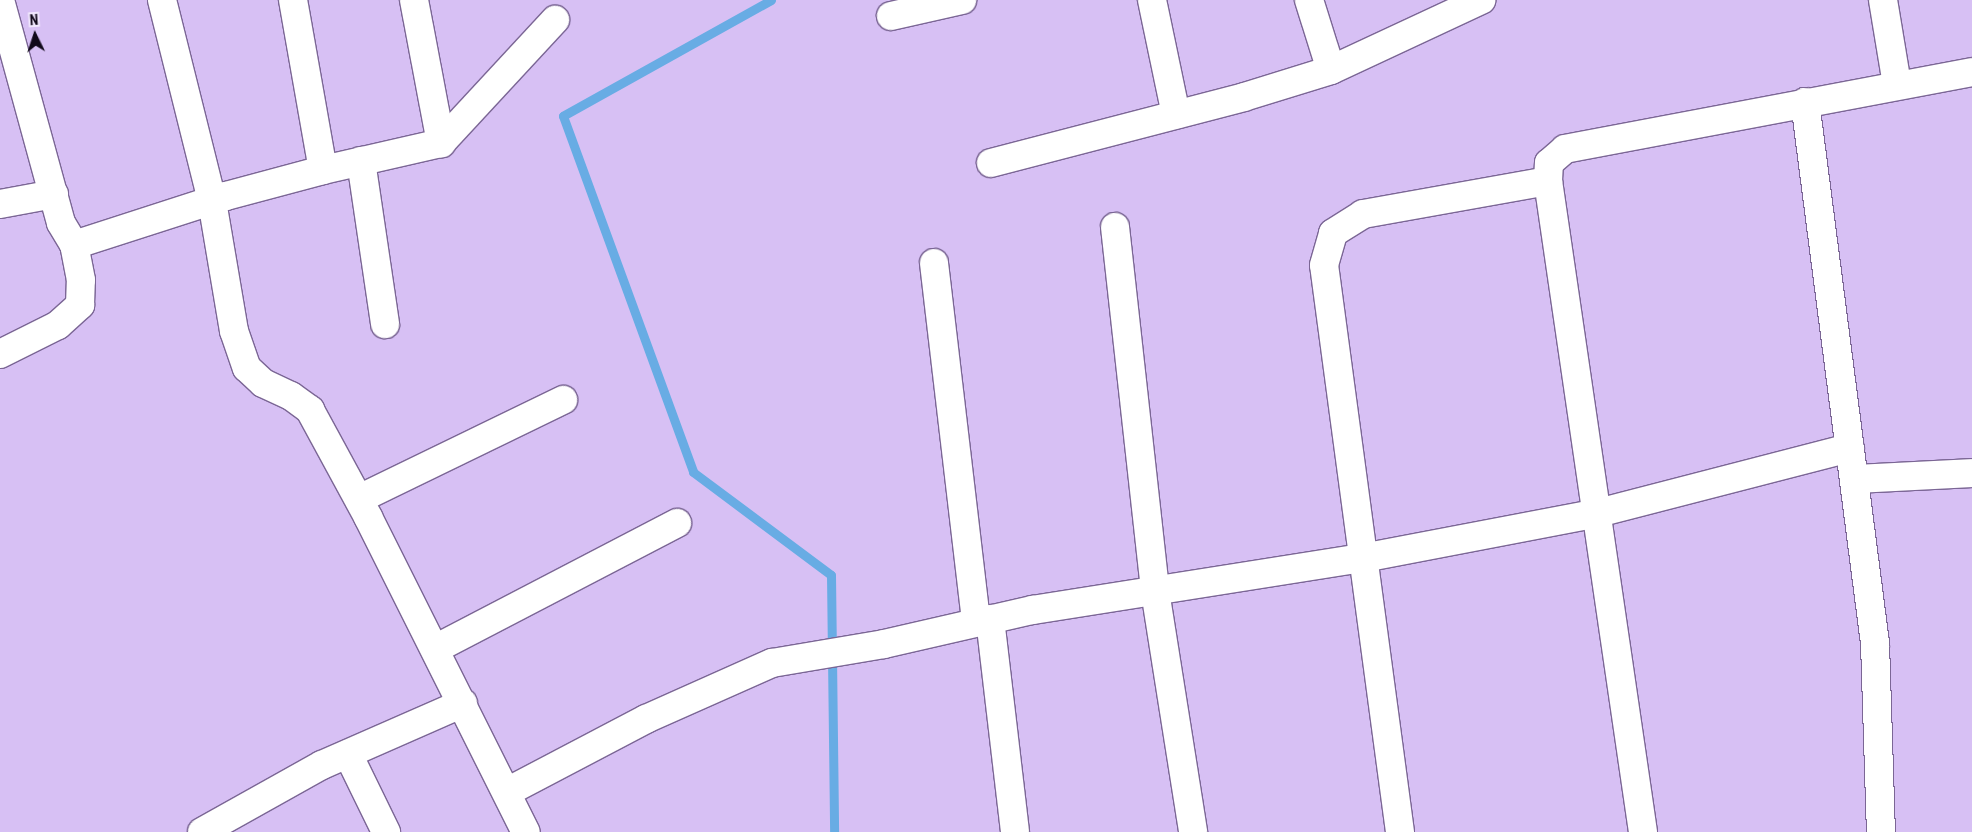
<!DOCTYPE html>
<style>
body{margin:0}
#map{position:relative;width:1972px;height:832px;overflow:hidden;background:#d7c0f4;font-family:"Roboto Condensed",sans-serif}
div>[style]{position:absolute}
.stream>*{height:9px;margin:-4.5px;padding:0 4.5px;transform-origin:4.5px;border-radius:4.5px;background:#68ace4}
.roads{filter:drop-shadow(1px 0 #7b6695) drop-shadow(-1px 0 #7b6695) drop-shadow(0 1px #7b6695) drop-shadow(0 -1px #7b6695)}
.minor>*{height:28px;margin:-14px;padding:0 14px;transform-origin:14px;border-radius:14px;background:#fff}
span{translate:-50% -50%;white-space:nowrap;text-align:center;line-height:1.15;-webkit-text-stroke:4.5px #f1e8fe;paint-order:stroke}
.north{position:absolute;left:10px;top:10px;width:50px;height:50px;-webkit-text-stroke:4px #f1e8fe;paint-order:stroke;rotate:356deg;font-size:14px;font-weight:700;line-height:20px;text-align:center;color:#11091a}
.north::after{content:'';display:block;margin:auto;width:18px;height:22px;background:#11091a;clip-path:polygon(50% 0,100% 100%,50% 72%,0 100%)}
</style>
<div id="map">
<div class="stream">
<div style="left:771px;top:0;width:238px;rotate:150.9deg"></div>
<div style="left:563px;top:116px;width:379px;rotate:69.9deg"></div>
<div style="left:693px;top:472px;width:172px;rotate:36.7deg"></div>
<div style="left:831px;top:575px;width:257px;rotate:89.3deg"></div>
</div>
<div class="roads">
<div class="minor">
<div style="left:0;top:0;width:231px;rotate:74.7deg"></div>
<div style="left:61px;top:223px;width:26px;rotate:59deg"></div>
<div style="left:74px;top:245px;width:160px;rotate:-17.9deg"></div>
<div style="left:226px;top:196px;width:100px;rotate:-15deg"></div>
<div style="left:323px;top:170px;width:173px;rotate:-100deg"></div>
<div style="left:162px;top:0;width:207px;rotate:76deg"></div>
<div style="left:212px;top:201px;width:132px;rotate:80.4deg"></div>
<div style="left:234px;top:331px;width:39px;rotate:71deg"></div>
<div style="left:247px;top:368px;width:22px;rotate:43deg"></div>
<div style="left:263px;top:383px;width:31px;rotate:25deg"></div>
<div style="left:291px;top:396px;width:24px;rotate:36deg"></div>
<div style="left:310px;top:410px;width:122px;rotate:61.5deg"></div>
<div style="left:368px;top:517px;width:352px;rotate:63.4deg"></div>
<div style="left:414px;top:0;width:146px;rotate:79.3deg"></div>
<div style="left:1152px;top:0;width:117px;rotate:78.2deg"></div>
<div style="left:1309px;top:0;width:73px;rotate:72.6deg"></div>
<div style="left:1883px;top:0;width:86px;rotate:80.6deg"></div>
<div style="left:891px;top:16px;width:73px;rotate:-12.7deg"></div>
<div style="left:1805px;top:102px;width:546px;rotate:82.63deg"></div>
<div style="left:1875px;top:643px;width:189px;rotate:88.2deg"></div>
<div style="left:361px;top:161px;width:165px;rotate:81.6deg"></div>
<div style="left:991px;top:163px;width:261px;rotate:-14.6deg"></div>
<div style="left:1244px;top:97px;width:91px;rotate:-17.2deg"></div>
<div style="left:1331px;top:70px;width:166px;rotate:-25deg"></div>
<div style="left:323px;top:170px;width:121px;rotate:-12.9deg"></div>
<div style="left:441px;top:143px;width:168px;rotate:-47.2deg"></div>
<div style="left:0;top:204px;width:55px;rotate:-10.5deg"></div>
<div style="left:1115px;top:227px;width:366px;rotate:83.7deg"></div>
<div style="left:1155px;top:591px;width:244px;rotate:81deg"></div>
<div style="left:934px;top:263px;width:361px;rotate:83.3deg"></div>
<div style="left:0;top:354px;width:65px;rotate:-26.6deg"></div>
<div style="left:58px;top:325px;width:30px;rotate:-42deg"></div>
<div style="left:80px;top:305px;width:25px;rotate:-88deg"></div>
<div style="left:81px;top:280px;width:36px;rotate:-101deg"></div>
<div style="left:1855px;top:479px;width:117px;rotate:-2.9deg"></div>
<div style="left:359px;top:499px;width:227px;rotate:-25.9deg"></div>
<div style="left:990px;top:619px;width:214px;rotate:83.3deg"></div>
<div style="left:435px;top:649px;width:273px;rotate:-27.5deg"></div>
<div style="left:348px;top:754px;width:87px;rotate:64deg"></div>
<div style="left:507px;top:792px;width:157px;rotate:-27.7deg"></div>
<div style="left:646px;top:719px;width:138px;rotate:-24deg"></div>
<div style="left:772px;top:663px;width:114px;rotate:-9.6deg"></div>
<div style="left:884px;top:644px;width:153px;rotate:-12.9deg"></div>
<div style="left:1033px;top:610px;width:334px;rotate:-9deg"></div>
<div style="left:1363px;top:558px;width:239px;rotate:-10.8deg"></div>
<div style="left:1598px;top:513px;width:260px;rotate:-14.5deg"></div>
<div style="left:202px;top:832px;width:137px;rotate:-29.2deg"></div>
<div style="left:322px;top:765px;width:154px;rotate:-23.7deg"></div>
<div style="left:1400px;top:832px;width:572px;rotate:-97.63deg"></div>
<div style="left:1324px;top:265px;width:33px;rotate:-74deg"></div>
<div style="left:1333px;top:233px;width:36px;rotate:-32deg"></div>
<div style="left:1363px;top:214px;width:188px;rotate:-10.1deg"></div>
<div style="left:1643px;top:832px;width:658px;rotate:-98.3deg"></div>
<div style="left:1548px;top:181px;width:18px;rotate:-87deg"></div>
<div style="left:1549px;top:163px;width:21px;rotate:-41deg"></div>
<div style="left:1565px;top:149px;width:414px;rotate:-10.7deg"></div>
</div>
</div>
<div class="north">N</div>
</div>
